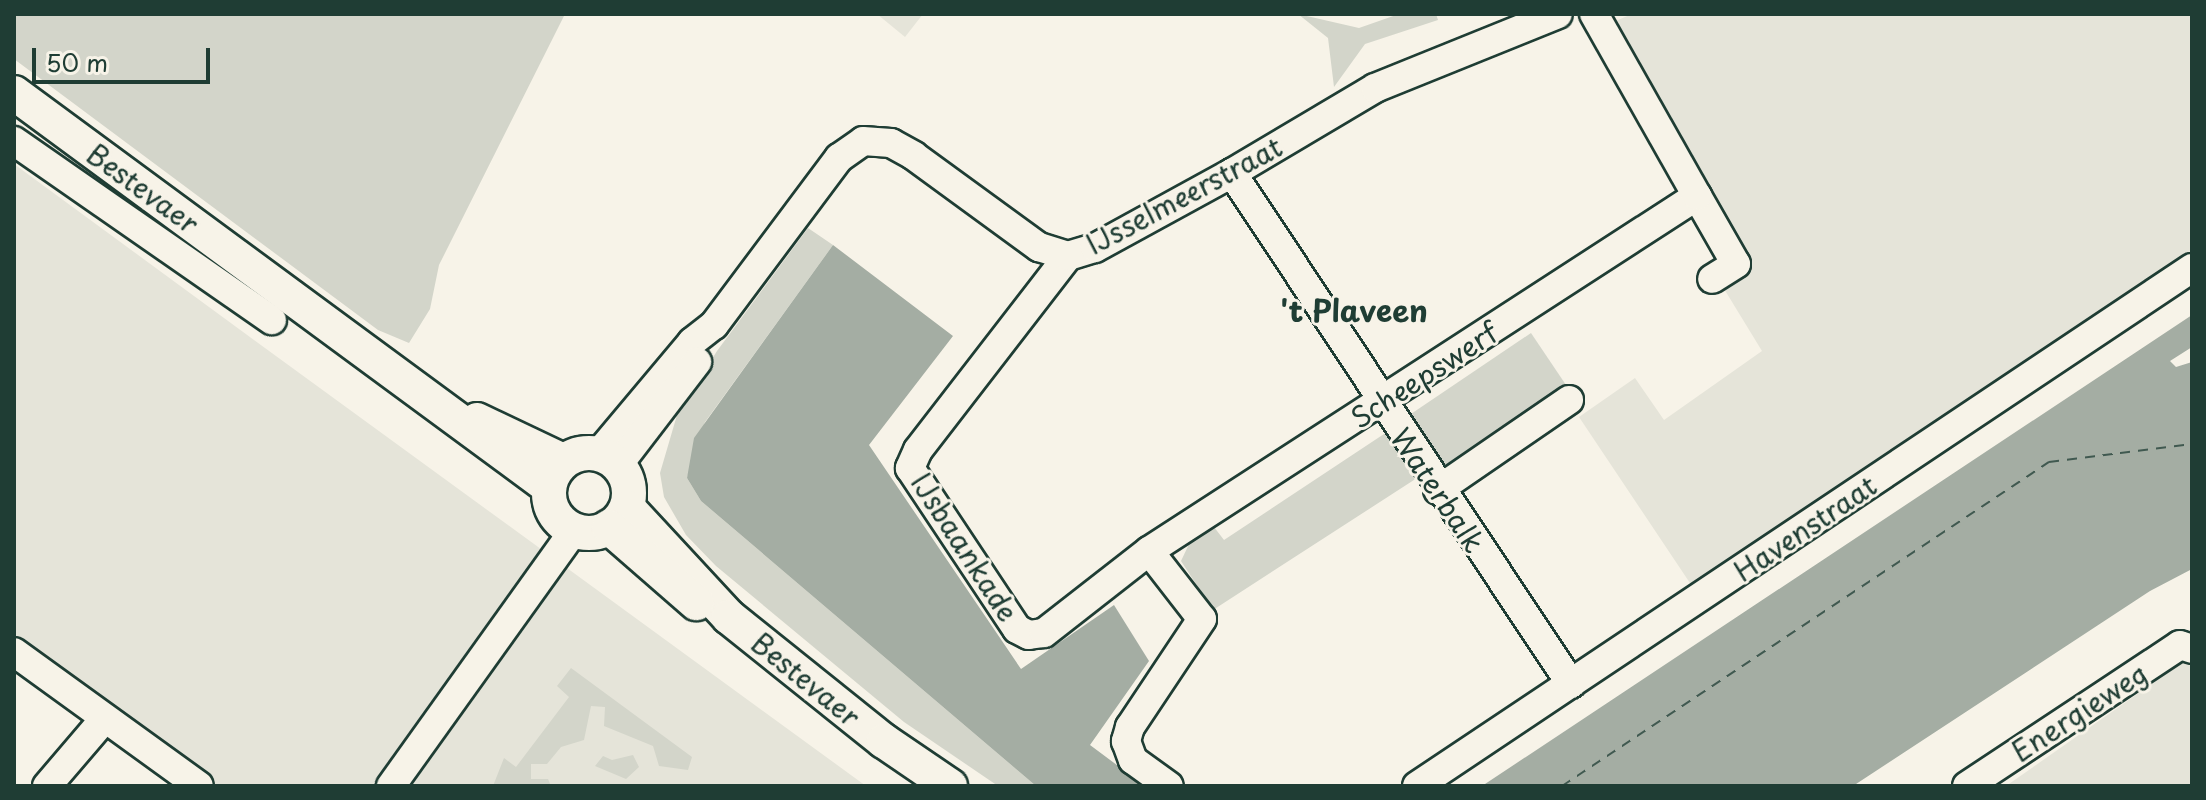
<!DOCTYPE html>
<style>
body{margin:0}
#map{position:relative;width:2206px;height:800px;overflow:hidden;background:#f7f3e8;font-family:"Playpen Sans",sans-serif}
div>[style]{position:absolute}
.built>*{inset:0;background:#e5e4d9}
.green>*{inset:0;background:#d3d5ca;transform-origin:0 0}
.water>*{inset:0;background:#a4ada3}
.ferry>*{height:2px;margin-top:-1px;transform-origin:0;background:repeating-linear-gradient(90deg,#405950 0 10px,transparent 0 18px)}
.roads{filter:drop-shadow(2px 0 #1f3d34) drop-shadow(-2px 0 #1f3d34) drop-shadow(0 2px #1f3d34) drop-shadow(0 -2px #1f3d34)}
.minor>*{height:28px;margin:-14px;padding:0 14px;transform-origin:14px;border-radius:14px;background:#f7f3e8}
.tertiary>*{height:34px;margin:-17px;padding:0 17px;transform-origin:17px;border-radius:17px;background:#f7f3e8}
.tertiary>.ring{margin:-17px;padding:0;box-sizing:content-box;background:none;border:34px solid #f7f3e8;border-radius:50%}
span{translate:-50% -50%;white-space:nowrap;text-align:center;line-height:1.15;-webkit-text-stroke:6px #f7f3e8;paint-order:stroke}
.street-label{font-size:28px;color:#1f3d34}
.neighbourhood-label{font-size:30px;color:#1f3d34;font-weight:700}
.frame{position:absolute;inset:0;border:16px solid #1f3d34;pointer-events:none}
.scale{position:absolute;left:32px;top:48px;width:178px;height:36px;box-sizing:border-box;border:4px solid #1f3d34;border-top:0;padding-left:10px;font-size:24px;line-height:28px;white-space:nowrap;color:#1f3d34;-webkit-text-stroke:6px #f7f3e8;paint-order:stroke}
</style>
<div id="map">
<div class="built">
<div style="clip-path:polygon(877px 14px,923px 14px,905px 37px)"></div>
<div style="clip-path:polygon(1632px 14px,2192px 14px,2192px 253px,2037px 373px,1700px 598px,1579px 417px,1635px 378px,1664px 420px,1762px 351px,1718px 279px,1746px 261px,1611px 23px)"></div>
<div style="clip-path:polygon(14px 164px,254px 340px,866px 786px,173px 786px,177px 782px,14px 663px)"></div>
<div style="clip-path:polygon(2192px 627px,2192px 786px,2006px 786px,2173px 669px)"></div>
</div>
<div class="green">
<div style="clip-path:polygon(14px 14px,565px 14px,439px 265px,430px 309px,409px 343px,378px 330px,14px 59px)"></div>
<div style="clip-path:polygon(1298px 14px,1359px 28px,1399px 14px,1436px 14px,1438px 20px,1365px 44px,1334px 87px,1328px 38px)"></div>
<div style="clip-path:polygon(808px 228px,833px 245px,705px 422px,687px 478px,701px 501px,1036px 786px,998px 786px,904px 722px,716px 566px,686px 535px,664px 497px,660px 473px,677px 415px,717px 351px)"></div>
<div style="left:1531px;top:333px;width:65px;height:152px;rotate:56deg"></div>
<div style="clip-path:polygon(1387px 432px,1417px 478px,1213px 610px,1181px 561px,1190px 542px,1214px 527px,1224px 540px)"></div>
<div style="clip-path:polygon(571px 668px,692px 757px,688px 770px,659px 766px,653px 746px,604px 726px,605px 707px,591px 706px,584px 740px,561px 747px,547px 764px,531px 764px,531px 779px,548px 779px,551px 786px,493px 786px,504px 758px,516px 767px,569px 697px,557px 686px)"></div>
<div style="clip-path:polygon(633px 755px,639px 767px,626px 779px,595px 766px,603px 756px,612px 760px)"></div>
</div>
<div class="water">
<div style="clip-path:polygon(833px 245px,953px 336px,869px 445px,1021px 669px,1114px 605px,1149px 661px,1090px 745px,1145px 786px,1036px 786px,701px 501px,687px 478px,694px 438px)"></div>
<div style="clip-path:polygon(2192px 315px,2192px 347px,2170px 361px,2176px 367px,2192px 362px,2192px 569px,2150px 591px,1853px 786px,1482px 786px)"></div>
</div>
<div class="ferry">
<div style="left:1562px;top:786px;width:585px;rotate:-33.64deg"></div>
<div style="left:2049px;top:462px;width:144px;rotate:-7.2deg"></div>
</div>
<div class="roads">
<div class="minor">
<div style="left:14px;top:141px;width:314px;rotate:34.8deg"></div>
<div style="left:1232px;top:173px;width:613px;rotate:56.44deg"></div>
<div style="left:1697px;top:196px;width:78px;rotate:60.2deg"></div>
<div style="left:1736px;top:264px;width:28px;rotate:148deg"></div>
<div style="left:1068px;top:256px;width:245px;rotate:127.7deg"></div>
<div style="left:918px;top:450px;width:20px;rotate:114deg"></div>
<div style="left:910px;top:468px;width:193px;rotate:56.4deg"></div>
<div style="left:1017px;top:629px;width:13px;rotate:27deg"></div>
<div style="left:1029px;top:635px;width:15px;rotate:-8deg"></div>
<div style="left:1044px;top:633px;width:133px;rotate:-38deg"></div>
<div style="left:1149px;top:551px;width:653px;rotate:-32.94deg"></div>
<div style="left:1697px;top:196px;width:209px;rotate:-119.5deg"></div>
<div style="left:599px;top:453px;width:145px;rotate:-50deg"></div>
<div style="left:692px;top:342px;width:28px;rotate:-38deg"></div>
<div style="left:714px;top:325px;width:209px;rotate:-53.2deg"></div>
<div style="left:839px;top:158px;width:29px;rotate:-35deg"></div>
<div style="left:863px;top:141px;width:28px;rotate:4deg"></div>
<div style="left:891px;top:143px;width:26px;rotate:29deg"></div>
<div style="left:914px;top:156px;width:155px;rotate:36.1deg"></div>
<div style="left:1039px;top:247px;width:30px;rotate:17deg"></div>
<div style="left:1068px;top:256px;width:28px;rotate:-17deg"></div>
<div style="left:1095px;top:248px;width:156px;rotate:-28.7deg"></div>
<div style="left:1232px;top:173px;width:166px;rotate:-30.7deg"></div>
<div style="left:1375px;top:88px;width:197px;rotate:-22deg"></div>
<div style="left:618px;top:465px;width:130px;rotate:-52.5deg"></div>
<div style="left:1438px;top:490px;width:159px;rotate:-34.5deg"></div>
<div style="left:1149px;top:551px;width:86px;rotate:52.1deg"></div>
<div style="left:1202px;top:619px;width:130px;rotate:123.7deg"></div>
<div style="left:1130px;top:727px;width:15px;rotate:106deg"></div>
<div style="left:1126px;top:741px;width:20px;rotate:70deg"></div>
<div style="left:1133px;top:760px;width:44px;rotate:35.8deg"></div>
<div style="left:14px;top:652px;width:228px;rotate:35.9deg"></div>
<div style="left:47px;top:786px;width:89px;rotate:-49.5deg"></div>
<div style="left:391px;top:786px;width:315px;rotate:-54.4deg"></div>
<div style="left:1417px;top:786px;width:932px;rotate:-33.76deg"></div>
<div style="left:1967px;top:786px;width:255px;rotate:-33.5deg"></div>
<div style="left:2180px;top:645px;width:13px;rotate:18deg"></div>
</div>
<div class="tertiary">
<div style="left:14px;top:93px;width:664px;rotate:36.37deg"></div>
<div style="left:477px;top:420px;width:95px;rotate:25.5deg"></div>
<div class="ring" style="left:549px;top:453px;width:46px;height:46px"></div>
<div style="left:628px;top:508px;width:149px;rotate:47.2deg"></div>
<div style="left:729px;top:617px;width:198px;rotate:38.7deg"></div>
<div style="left:884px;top:741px;width:80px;rotate:34.3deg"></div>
<div style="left:609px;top:527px;width:116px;rotate:41.1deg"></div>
</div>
</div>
<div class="street-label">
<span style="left:143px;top:188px;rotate:36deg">Bestevaer</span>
<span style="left:1184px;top:195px;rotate:-28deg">IJsselmeerstraat</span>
<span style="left:1424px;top:375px;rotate:-33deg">Scheepswerf</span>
<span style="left:1438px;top:490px;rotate:56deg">Waterbalk</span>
<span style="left:1805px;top:528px;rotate:-34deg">Havenstraat</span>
<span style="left:965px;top:547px;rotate:57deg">IJsbaankade</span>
<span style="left:806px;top:679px;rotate:39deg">Bestevaer</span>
<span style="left:2079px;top:712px;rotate:-33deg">Energieweg</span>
</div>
<div class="neighbourhood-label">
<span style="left:1354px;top:310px">'t Plaveen</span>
</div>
<div class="frame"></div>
<div class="scale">50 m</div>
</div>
